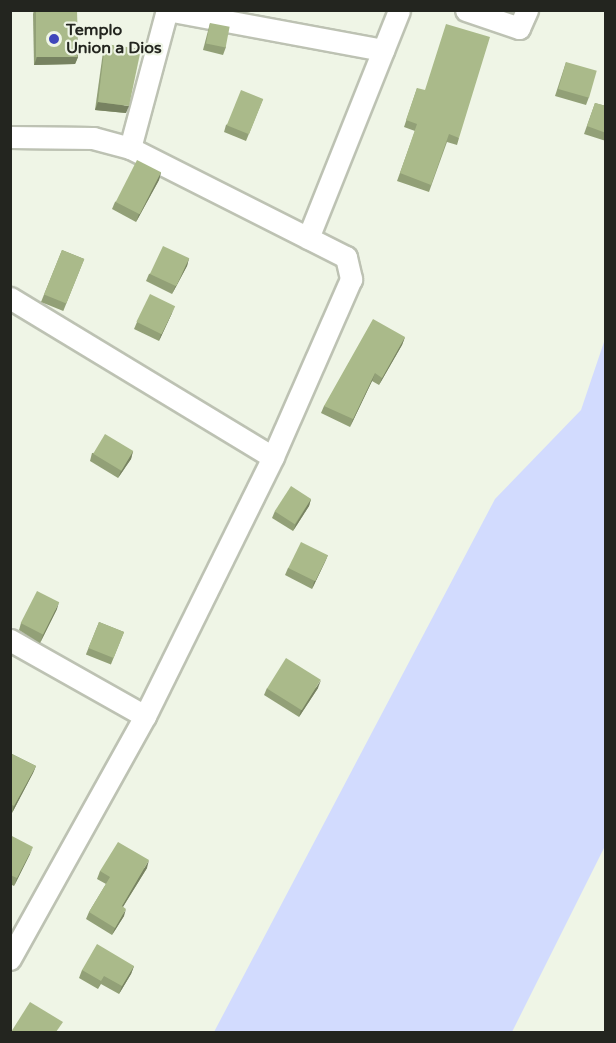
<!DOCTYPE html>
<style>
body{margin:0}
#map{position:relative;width:616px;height:1043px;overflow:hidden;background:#eff5e6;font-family:"Varela Round",sans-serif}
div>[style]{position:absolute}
.green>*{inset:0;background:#d2dbfe}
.roads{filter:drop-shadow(2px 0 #bdc2b3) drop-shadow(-2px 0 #bdc2b3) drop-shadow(0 2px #bdc2b3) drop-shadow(0 -2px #bdc2b3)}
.street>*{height:21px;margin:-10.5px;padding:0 10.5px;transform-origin:10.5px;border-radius:10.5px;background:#fff}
.wall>*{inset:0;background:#92a077;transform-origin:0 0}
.shaded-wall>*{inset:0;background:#778261}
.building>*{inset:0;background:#aaba8a;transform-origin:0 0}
.dots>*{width:16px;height:16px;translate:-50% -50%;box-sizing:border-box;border:3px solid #eff5e6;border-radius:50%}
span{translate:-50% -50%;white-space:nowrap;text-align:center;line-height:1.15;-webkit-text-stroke:4.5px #eff5e6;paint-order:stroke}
.poi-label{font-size:16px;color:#23251f;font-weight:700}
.left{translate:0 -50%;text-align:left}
.frame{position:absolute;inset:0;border:12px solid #23251f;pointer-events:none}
</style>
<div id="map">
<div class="green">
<div style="clip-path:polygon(605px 339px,605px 846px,512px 1032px,214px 1032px,495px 499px,581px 410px)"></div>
</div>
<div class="roads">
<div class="street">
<div style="left:167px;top:10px;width:220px;rotate:10.5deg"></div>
<div style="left:466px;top:10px;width:56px;rotate:18.8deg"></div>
<div style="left:519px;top:28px;width:20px;rotate:-66deg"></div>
<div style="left:10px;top:137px;width:83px;rotate:0.7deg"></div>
<div style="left:93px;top:138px;width:38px;rotate:15deg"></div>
<div style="left:130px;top:148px;width:242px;rotate:26.8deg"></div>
<div style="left:346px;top:257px;width:23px;rotate:77deg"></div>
<div style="left:351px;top:279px;width:194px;rotate:113.7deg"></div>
<div style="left:273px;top:457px;width:289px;rotate:116.3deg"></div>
<div style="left:145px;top:716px;width:278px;rotate:119.1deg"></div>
<div style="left:130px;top:148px;width:143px;rotate:-75deg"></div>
<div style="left:308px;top:238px;width:245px;rotate:-68.2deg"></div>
<div style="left:10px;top:298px;width:307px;rotate:31.2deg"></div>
<div style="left:10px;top:640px;width:155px;rotate:29.4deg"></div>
</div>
</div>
<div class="wall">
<div style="clip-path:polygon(34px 10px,77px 10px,78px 57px,75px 64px,34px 65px,33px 14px)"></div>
<div style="clip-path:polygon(210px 23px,226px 47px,223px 55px,203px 50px)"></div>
<div style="clip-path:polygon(105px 44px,126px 113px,95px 110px,103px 52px)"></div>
<div style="clip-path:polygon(566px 62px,589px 97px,586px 105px,555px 96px)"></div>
<div style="clip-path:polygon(417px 88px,459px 138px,457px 145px,447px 142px,429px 192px,397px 181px,415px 131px,404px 127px)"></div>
<div style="clip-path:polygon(263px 99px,246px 141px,224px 132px,226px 125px)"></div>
<div style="clip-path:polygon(595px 103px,606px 106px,606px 141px,584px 134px)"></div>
<div style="clip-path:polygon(161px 172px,159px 180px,136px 222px,112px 209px,115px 202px)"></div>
<div style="left:62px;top:250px;width:24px;height:56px;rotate:22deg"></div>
<div style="clip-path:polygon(189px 258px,187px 266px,172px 294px,146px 281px,149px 274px)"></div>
<div style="clip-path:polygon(172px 313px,159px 341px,134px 329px,137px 322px)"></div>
<div style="clip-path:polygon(405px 337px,402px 345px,379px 385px,372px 381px,350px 427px,321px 413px,324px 406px)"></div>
<div style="clip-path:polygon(133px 451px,131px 459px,118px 478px,90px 461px,92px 453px)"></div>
<div style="clip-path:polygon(311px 499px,309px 506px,293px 531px,272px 518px,275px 511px)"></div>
<div style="clip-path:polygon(328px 555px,312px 589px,285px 575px,288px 568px)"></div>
<div style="clip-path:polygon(57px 609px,40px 643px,19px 630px,21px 623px)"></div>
<div style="left:99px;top:622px;width:27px;height:35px;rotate:22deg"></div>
<div style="clip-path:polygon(267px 688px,318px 688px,299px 717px,264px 695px)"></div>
<div style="clip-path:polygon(10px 753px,36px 766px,33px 773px,12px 813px,10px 813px)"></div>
<div style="clip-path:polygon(10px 835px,30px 854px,14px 886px,10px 884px)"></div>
<div style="clip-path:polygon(147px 868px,123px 907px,124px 916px,112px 935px,86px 919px,89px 912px,106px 884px,97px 879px,100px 871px)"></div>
<div style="clip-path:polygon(134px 966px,131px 974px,119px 994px,101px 984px,98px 989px,79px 978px,82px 970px)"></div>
</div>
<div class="shaded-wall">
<div style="clip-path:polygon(37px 57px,78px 57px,75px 64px,34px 65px)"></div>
<div style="clip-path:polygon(98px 102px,129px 106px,126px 113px,95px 110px)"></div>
<div style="clip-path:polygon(161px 172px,159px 180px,136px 222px,139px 214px)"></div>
<div style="clip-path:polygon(189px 258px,187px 266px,172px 294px,175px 287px)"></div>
<div style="clip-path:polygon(175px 306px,172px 313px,159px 341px,161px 334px)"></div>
<div style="clip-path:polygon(405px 337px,402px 345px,379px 385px,382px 378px)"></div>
<div style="clip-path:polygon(375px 373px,372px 381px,350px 427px,353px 419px)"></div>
<div style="clip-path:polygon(133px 451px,131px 459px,118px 478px,121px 471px)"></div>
<div style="clip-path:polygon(311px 499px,309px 506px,293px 531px,296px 524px)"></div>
<div style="clip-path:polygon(328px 555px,325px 562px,312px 589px,314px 582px)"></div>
<div style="clip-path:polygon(59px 602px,57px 609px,40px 643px,43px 635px)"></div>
<div style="clip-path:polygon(321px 680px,318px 688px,299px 717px,301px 710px)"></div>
<div style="clip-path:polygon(36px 766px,33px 773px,12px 813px,14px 806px)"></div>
<div style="clip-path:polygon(33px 847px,30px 854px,14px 886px,17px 878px)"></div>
<div style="clip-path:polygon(149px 860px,147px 868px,119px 913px,122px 906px)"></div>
<div style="clip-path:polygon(126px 909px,124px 916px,112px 935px,115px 928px)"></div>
<div style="clip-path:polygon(134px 966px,131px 974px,119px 994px,122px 986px)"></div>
</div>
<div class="building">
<div style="left:36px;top:10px;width:41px;height:47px"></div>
<div style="left:210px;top:23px;width:20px;height:21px;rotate:11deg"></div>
<div style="clip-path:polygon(446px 24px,490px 37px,459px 138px,449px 134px,431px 185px,400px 173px,417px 124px,406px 120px,417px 88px,425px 90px)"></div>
<div style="clip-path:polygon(105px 44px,141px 49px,129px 106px,98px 102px)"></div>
<div style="left:566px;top:62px;width:32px;height:28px;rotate:16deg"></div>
<div style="left:241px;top:90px;width:24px;height:38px;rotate:22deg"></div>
<div style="clip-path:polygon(595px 103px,606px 106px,606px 133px,587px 126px)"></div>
<div style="left:137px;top:160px;width:27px;height:47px;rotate:27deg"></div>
<div style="left:163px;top:246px;width:29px;height:31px;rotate:25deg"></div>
<div style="left:62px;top:250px;width:24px;height:48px;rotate:22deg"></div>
<div style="left:150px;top:294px;width:28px;height:31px;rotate:26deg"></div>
<div style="clip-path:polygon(373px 319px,405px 337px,382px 378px,375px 373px,353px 419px,324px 406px)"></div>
<div style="left:105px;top:434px;width:33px;height:23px;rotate:31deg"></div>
<div style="left:291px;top:486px;width:24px;height:30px;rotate:33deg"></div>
<div style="left:301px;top:542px;width:30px;height:29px;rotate:26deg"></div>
<div style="left:37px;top:591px;width:25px;height:36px;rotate:27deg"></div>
<div style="left:99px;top:622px;width:27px;height:28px;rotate:22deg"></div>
<div style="left:286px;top:658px;width:41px;height:36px;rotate:32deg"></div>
<div style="clip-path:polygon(10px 753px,36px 766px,14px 806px,10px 804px)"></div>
<div style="clip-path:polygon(10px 835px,33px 847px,17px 878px,10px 875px)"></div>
<div style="clip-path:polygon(118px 842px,149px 860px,122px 906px,126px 909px,115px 928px,89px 912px,110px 877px,100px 871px)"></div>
<div style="clip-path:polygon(97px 944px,134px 966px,122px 986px,104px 976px,101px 981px,82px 970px)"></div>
<div style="clip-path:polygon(30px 1002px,63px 1022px,56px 1032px,11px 1032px)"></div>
</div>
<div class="dots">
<div style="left:54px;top:39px;background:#4047bb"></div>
</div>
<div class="poi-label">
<span class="left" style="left:66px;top:39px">Templo<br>Union a Dios</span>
</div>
<div class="frame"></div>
</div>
